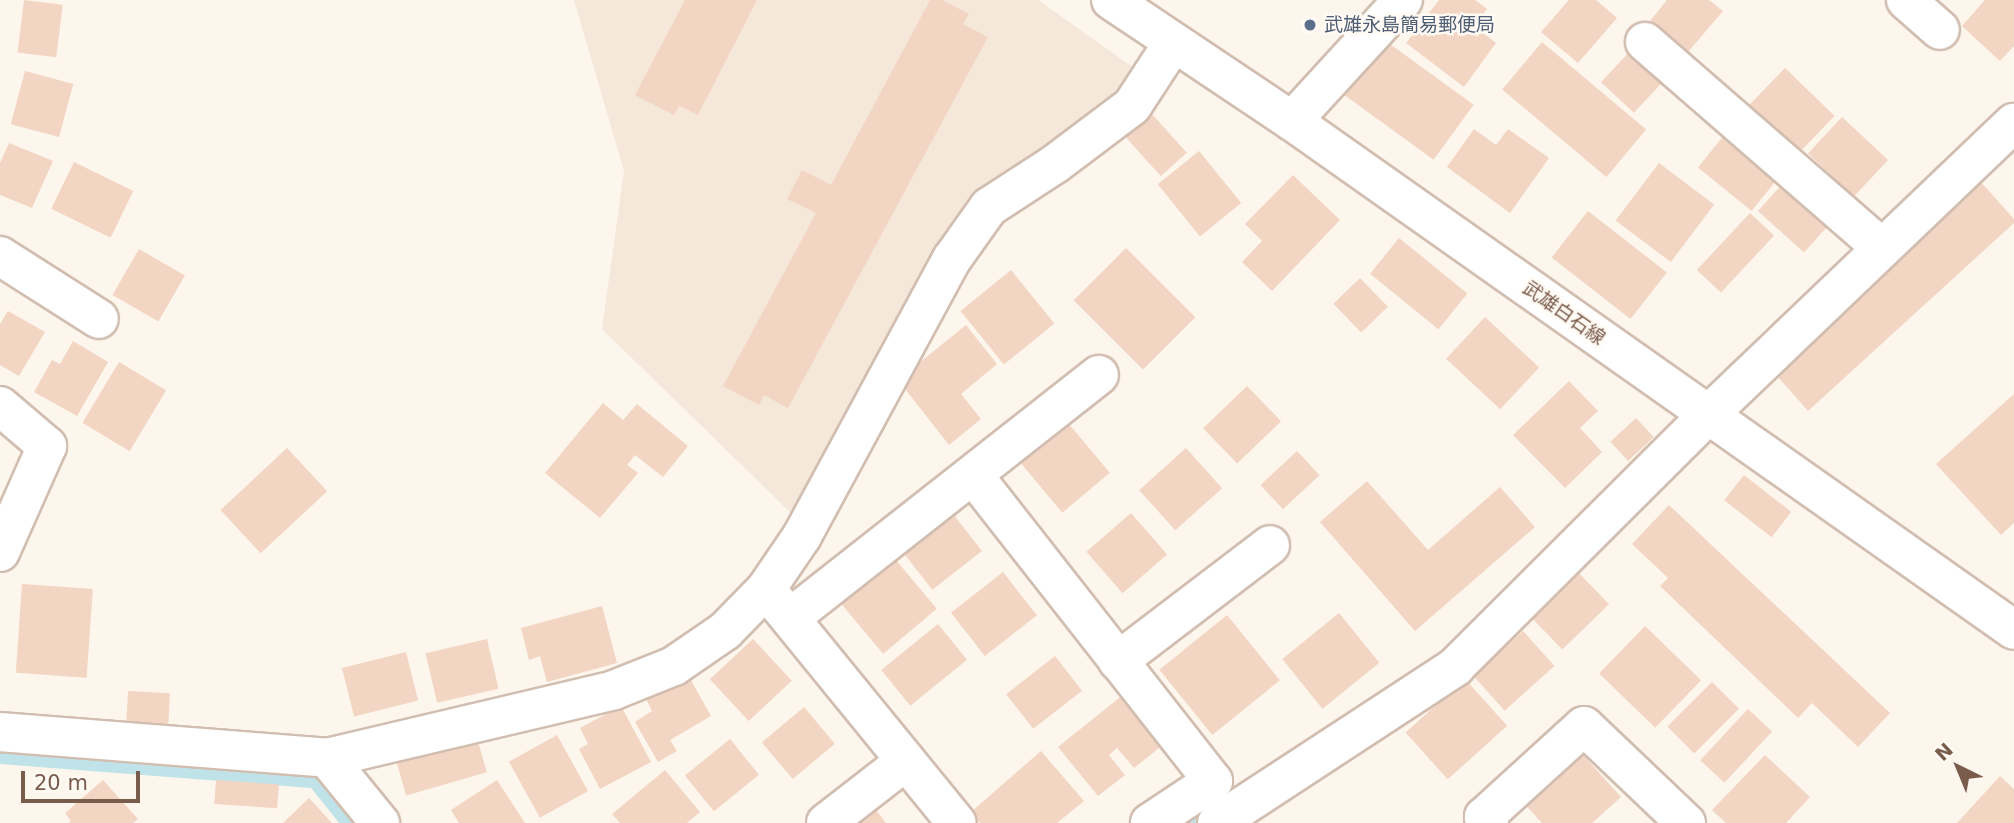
<!DOCTYPE html>
<meta charset="utf-8">
<style>
body{margin:0}
#map{position:relative;width:2014px;height:823px;overflow:hidden;background:#fdf6ec;font-family:"DejaVu Sans","Noto Sans JP",sans-serif}
div>[style]{position:absolute}
.residential>*{inset:0;background:#f5e8da}
.stream>*{height:12px;margin:-6px;padding:0 6px;transform-origin:6px;border-radius:6px;background:#bfe3e8}
.building>*{inset:0;background:#f3d5c3;transform-origin:0 0}
.roads{filter:drop-shadow(2px 0 #d1beb0) drop-shadow(-2px 0 #d1beb0) drop-shadow(0 2px #d1beb0) drop-shadow(0 -2px #d1beb0)}
.minor>*{height:38px;margin:-19px;padding:0 19px;transform-origin:19px;border-radius:19px;background:#fff}
.secondary>*{height:38px;margin:-19px;padding:0 19px;transform-origin:19px;border-radius:19px;background:#fff}
.dots>*{width:19px;height:19px;translate:-50% -50%;box-sizing:border-box;border:4px solid #fffaf3;border-radius:50%}
span{translate:-50% -50%;white-space:nowrap;text-align:center;line-height:1.15;-webkit-text-stroke:5px #fffaf3;paint-order:stroke}
.service-label{font-size:19px;color:#4e5e75}
.left{translate:0 -50%;text-align:left}
.street-label{font-size:19px;color:#7a5c4d}
.north{position:absolute;left:1923px;top:732px;width:70px;height:70px;-webkit-text-stroke:5px #fffaf3;paint-order:stroke;rotate:317deg;font-size:19px;font-weight:700;line-height:28px;text-align:center;color:#7a5c4d}
.north::after{content:'';display:block;margin:auto;width:24px;height:32px;background:#7a5c4d;clip-path:polygon(50% 0,100% 100%,50% 72%,0 100%)}
.scale{position:absolute;left:21px;top:771px;width:119px;height:32px;box-sizing:border-box;border:4px solid #7a5c4d;border-top:0;padding-left:9px;font-size:21px;line-height:24px;white-space:nowrap;color:#7a5c4d;-webkit-text-stroke:5px #fffaf3;paint-order:stroke}
</style>
<div id="map">
<div class="residential">
<div style="clip-path:polygon(574px 0,1038px 0,1134px 68px,1113px 102px,974px 194px,791px 513px,602px 329px,624px 171px)"></div>
</div>
<div class="stream">
<div style="left:0;top:758px;width:315px;rotate:4.4deg"></div>
<div style="left:314px;top:782px;width:53px;rotate:51.2deg"></div>
<div style="left:1189px;top:823px;width:27px;rotate:-33deg"></div>
</div>
<div class="building">
<div style="left:24px;top:0;width:39px;height:53px;rotate:7deg"></div>
<div style="clip-path:polygon(685px 0,757px 0,698px 115px,679px 106px,674px 115px,635px 95px)"></div>
<div style="clip-path:polygon(930px 0,942px 0,969px 14px,963px 24px,988px 37px,788px 408px,764px 395px,759px 405px,723px 386px,816px 213px,787px 199px,802px 170px,831px 185px)"></div>
<div style="clip-path:polygon(1439px 0,1475px 0,1487px 9px,1474px 26px,1496px 43px,1464px 87px,1406px 43px)"></div>
<div style="clip-path:polygon(1569px 0,1596px 0,1617px 18px,1578px 63px,1541px 32px)"></div>
<div style="clip-path:polygon(1667px 0,1709px 0,1723px 11px,1688px 52px,1650px 21px)"></div>
<div style="clip-path:polygon(1985px 0,2014px 0,2014px 46px,2000px 61px,1962px 26px)"></div>
<div style="left:1383px;top:39px;width:112px;height:68px;rotate:36deg"></div>
<div style="left:1542px;top:42px;width:136px;height:62px;rotate:40deg"></div>
<div style="left:1631px;top:50px;width:45px;height:44px;rotate:43deg"></div>
<div style="left:1785px;top:68px;width:69px;height:54px;rotate:44deg"></div>
<div style="left:25px;top:71px;width:50px;height:55px;rotate:15deg"></div>
<div style="left:1152px;top:114px;width:52px;height:35px;rotate:48deg"></div>
<div style="left:1842px;top:117px;width:63px;height:50px;rotate:43deg"></div>
<div style="clip-path:polygon(1474px 129px,1496px 145px,1508px 129px,1549px 158px,1510px 213px,1447px 167px)"></div>
<div style="left:1725px;top:134px;width:69px;height:43px;rotate:39deg"></div>
<div style="clip-path:polygon(9px 143px,53px 161px,32px 208px,0 195px,0 163px)"></div>
<div style="left:1199px;top:151px;width:67px;height:53px;rotate:51deg"></div>
<div style="left:74px;top:162px;width:66px;height:52px;rotate:26deg"></div>
<div style="left:1659px;top:163px;width:69px;height:72px;rotate:37deg"></div>
<div style="clip-path:polygon(1293px 175px,1340px 220px,1272px 291px,1242px 262px,1262px 241px,1245px 224px)"></div>
<div style="clip-path:polygon(1979px 180px,2014px 219px,2014px 223px,1808px 411px,1771px 369px)"></div>
<div style="left:1784px;top:182px;width:62px;height:39px;rotate:42deg"></div>
<div style="left:1588px;top:211px;width:100px;height:59px;rotate:38deg"></div>
<div style="left:1750px;top:213px;width:33px;height:78px;rotate:43deg"></div>
<div style="left:1399px;top:238px;width:88px;height:46px;rotate:39deg"></div>
<div style="left:1126px;top:248px;width:98px;height:74px;rotate:45deg"></div>
<div style="left:139px;top:249px;width:53px;height:53px;rotate:30deg"></div>
<div style="left:1011px;top:270px;width:69px;height:65px;rotate:51deg"></div>
<div style="left:1360px;top:278px;width:40px;height:37px;rotate:46deg"></div>
<div style="clip-path:polygon(8px 311px,45px 332px,19px 376px,0 365px,0 324px)"></div>
<div style="left:1485px;top:317px;width:74px;height:57px;rotate:43deg"></div>
<div style="clip-path:polygon(966px 325px,997px 364px,961px 394px,981px 419px,949px 445px,898px 380px)"></div>
<div style="clip-path:polygon(73px 341px,108px 362px,77px 416px,34px 392px,52px 360px,60px 364px)"></div>
<div style="left:119px;top:362px;width:55px;height:71px;rotate:31deg"></div>
<div style="clip-path:polygon(1569px 381px,1598px 411px,1580px 428px,1602px 452px,1565px 488px,1513px 435px)"></div>
<div style="left:1247px;top:386px;width:49px;height:61px;rotate:46deg"></div>
<div style="clip-path:polygon(2014px 394px,2014px 523px,2001px 535px,1936px 464px)"></div>
<div style="clip-path:polygon(603px 403px,623px 420px,637px 404px,688px 446px,663px 477px,635px 455px,627px 465px,638px 473px,600px 518px,545px 473px)"></div>
<div style="left:1636px;top:418px;width:26px;height:35px;rotate:47deg"></div>
<div style="left:1068px;top:423px;width:65px;height:62px;rotate:50deg"></div>
<div style="left:287px;top:448px;width:59px;height:91px;rotate:47deg"></div>
<div style="left:1186px;top:448px;width:54px;height:63px;rotate:48deg"></div>
<div style="left:1297px;top:451px;width:33px;height:50px;rotate:47deg"></div>
<div style="left:1744px;top:475px;width:60px;height:32px;rotate:38deg"></div>
<div style="clip-path:polygon(1367px 481px,1428px 550px,1500px 487px,1535px 527px,1415px 631px,1320px 522px)"></div>
<div style="clip-path:polygon(1669px 505px,1890px 713px,1858px 747px,1812px 703px,1798px 718px,1660px 586px,1668px 578px,1632px 544px)"></div>
<div style="left:1131px;top:513px;width:55px;height:59px;rotate:49deg"></div>
<div style="left:953px;top:514px;width:47px;height:63px;rotate:52deg"></div>
<div style="left:895px;top:559px;width:65px;height:70px;rotate:50deg"></div>
<div style="left:1575px;top:569px;width:49px;height:65px;rotate:46deg"></div>
<div style="left:1003px;top:572px;width:55px;height:66px;rotate:52deg"></div>
<div style="left:22px;top:584px;width:71px;height:89px;rotate:4deg"></div>
<div style="clip-path:polygon(602px 606px,617px 663px,547px 682px,540px 656px,529px 660px,521px 628px)"></div>
<div style="left:1339px;top:613px;width:64px;height:73px;rotate:51deg"></div>
<div style="left:1227px;top:615px;width:84px;height:87px;rotate:51deg"></div>
<div style="left:938px;top:624px;width:46px;height:73px;rotate:51deg"></div>
<div style="left:1645px;top:626px;width:78px;height:66px;rotate:44deg"></div>
<div style="left:1523px;top:631px;width:47px;height:67px;rotate:48deg"></div>
<div style="left:487px;top:639px;width:51px;height:63px;rotate:77deg"></div>
<div style="left:753px;top:639px;width:57px;height:59px;rotate:47deg"></div>
<div style="left:406px;top:652px;width:50px;height:66px;rotate:76deg"></div>
<div style="left:1055px;top:656px;width:44px;height:62px;rotate:52deg"></div>
<div style="clip-path:polygon(687px 673px,711px 716px,670px 740px,677px 751px,658px 762px,635px 722px,652px 711px,645px 697px)"></div>
<div style="left:1465px;top:679px;width:63px;height:80px;rotate:48deg"></div>
<div style="left:1712px;top:682px;width:38px;height:63px;rotate:45deg"></div>
<div style="left:128px;top:691px;width:42px;height:32px;rotate:3deg"></div>
<div style="clip-path:polygon(1124px 694px,1164px 744px,1134px 768px,1117px 748px,1109px 755px,1125px 775px,1098px 796px,1058px 747px)"></div>
<div style="clip-path:polygon(621px 706px,651px 762px,600px 789px,579px 749px,588px 744px,580px 728px)"></div>
<div style="left:804px;top:707px;width:48px;height:55px;rotate:50deg"></div>
<div style="left:1748px;top:709px;width:33px;height:70px;rotate:43deg"></div>
<div style="left:475px;top:731px;width:43px;height:84px;rotate:74deg"></div>
<div style="left:557px;top:735px;width:64px;height:55px;rotate:61deg"></div>
<div style="left:730px;top:739px;width:46px;height:58px;rotate:51deg"></div>
<div style="clip-path:polygon(1575px 746px,1621px 797px,1592px 823px,1542px 823px,1518px 797px)"></div>
<div style="clip-path:polygon(1041px 751px,1084px 801px,1057px 823px,980px 823px,971px 812px)"></div>
<div style="clip-path:polygon(1765px 755px,1810px 797px,1786px 823px,1726px 823px,1712px 810px)"></div>
<div style="clip-path:polygon(665px 770px,700px 812px,687px 823px,620px 823px,612px 814px)"></div>
<div style="clip-path:polygon(2000px 776px,2014px 789px,2014px 823px,1957px 823px)"></div>
<div style="clip-path:polygon(103px 780px,138px 819px,133px 823px,69px 823px,71px 821px,65px 813px)"></div>
<div style="left:216px;top:780px;width:63px;height:24px;rotate:4deg"></div>
<div style="clip-path:polygon(497px 780px,525px 823px,459px 823px,451px 810px)"></div>
<div style="clip-path:polygon(309px 798px,332px 823px,283px 823px)"></div>
<div style="clip-path:polygon(876px 810px,886px 823px,861px 823px)"></div>
</div>
<div class="roads">
<div class="minor">
<div style="left:1906px;top:0;width:45px;rotate:41.4deg"></div>
<div style="left:1645px;top:42px;width:314px;rotate:41deg"></div>
<div style="left:1292px;top:121px;width:164px;rotate:-47.5deg"></div>
<div style="left:0;top:256px;width:117px;rotate:32.5deg"></div>
<div style="left:0;top:406px;width:62px;rotate:40.4deg"></div>
<div style="left:47px;top:446px;width:116px;rotate:113.9deg"></div>
<div style="left:973px;top:475px;width:389px;rotate:51.9deg"></div>
<div style="left:1213px;top:781px;width:76px;rotate:146.3deg"></div>
<div style="left:774px;top:599px;width:289px;rotate:50.8deg"></div>
<div style="left:790px;top:618px;width:393px;rotate:-38.2deg"></div>
<div style="left:1118px;top:661px;width:191px;rotate:-37.3deg"></div>
<div style="left:0;top:732px;width:328px;rotate:4.5deg"></div>
<div style="left:327px;top:758px;width:295px;rotate:-13.3deg"></div>
<div style="left:614px;top:690px;width:65px;rotate:-21.8deg"></div>
<div style="left:674px;top:666px;width:62px;rotate:-34.5deg"></div>
<div style="left:725px;top:631px;width:59px;rotate:-45.7deg"></div>
<div style="left:766px;top:589px;width:64px;rotate:-55.8deg"></div>
<div style="left:802px;top:536px;width:315px;rotate:-61.6deg"></div>
<div style="left:952px;top:259px;width:64px;rotate:-54.6deg"></div>
<div style="left:989px;top:207px;width:79px;rotate:-33.1deg"></div>
<div style="left:1055px;top:164px;width:96px;rotate:-37deg"></div>
<div style="left:1132px;top:106px;width:75px;rotate:-56.9deg"></div>
<div style="left:327px;top:758px;width:84px;rotate:50.8deg"></div>
<div style="left:826px;top:823px;width:101px;rotate:-37.8deg"></div>
<div style="left:1217px;top:823px;width:285px;rotate:-33.2deg"></div>
<div style="left:1455px;top:667px;width:357px;rotate:-44.9deg"></div>
<div style="left:1708px;top:415px;width:423px;rotate:-43.7deg"></div>
<div style="left:1489px;top:823px;width:8px;rotate:-130deg"></div>
<div style="left:1484px;top:817px;width:135px;rotate:-42.3deg"></div>
<div style="left:1584px;top:726px;width:141px;rotate:43.6deg"></div>
</div>
<div class="secondary">
<div style="left:1111px;top:0;width:218px;rotate:33.8deg"></div>
<div style="left:1292px;top:121px;width:883px;rotate:35.18deg"></div>
</div>
</div>
<div class="dots">
<div style="left:1310px;top:25px;background:#5c6f8a"></div>
</div>
<div class="service-label">
<span class="left" style="left:1324px;top:25px">武雄永島簡易郵便局</span>
</div>
<div class="street-label">
<span style="left:1564px;top:313px;rotate:35deg">武雄白石線</span>
</div>
<div class="north">N</div>
<div class="scale">20 m</div>
</div>
